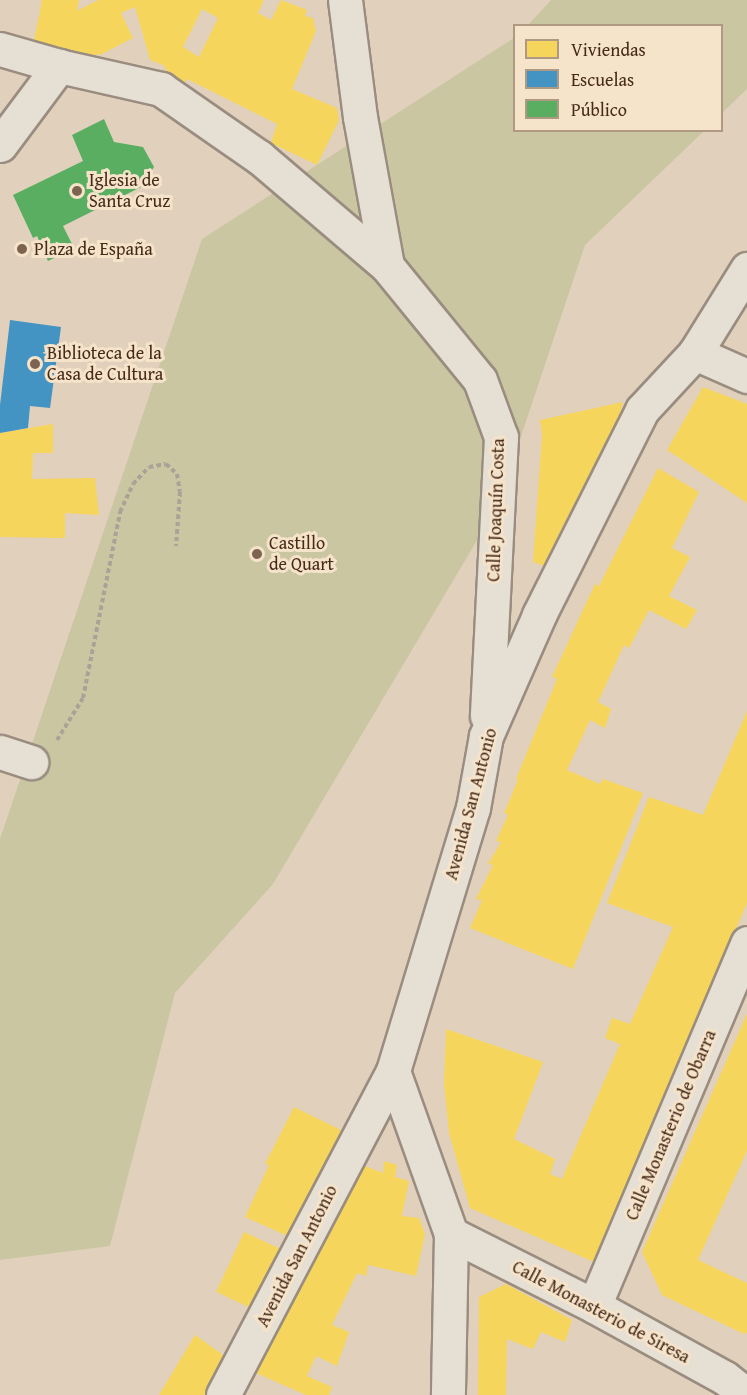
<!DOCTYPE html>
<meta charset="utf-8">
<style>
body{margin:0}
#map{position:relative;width:747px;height:1395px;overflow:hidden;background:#e1d1bc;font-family:"Gentium Book Plus",serif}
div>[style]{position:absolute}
.green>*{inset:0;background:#cac6a1}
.homes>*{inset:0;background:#f6d55c;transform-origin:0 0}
.schools>*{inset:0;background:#4393c3}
.public>*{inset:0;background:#5aae61}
.path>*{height:4px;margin-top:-2px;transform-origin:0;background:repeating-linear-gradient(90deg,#aba197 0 4.5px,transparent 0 7.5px)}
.roads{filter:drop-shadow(2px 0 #9a8d80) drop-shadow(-2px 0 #9a8d80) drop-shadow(0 2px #9a8d80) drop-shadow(0 -2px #9a8d80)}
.minor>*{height:33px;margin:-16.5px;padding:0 16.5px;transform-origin:16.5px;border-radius:16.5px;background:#e6dfd4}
.dots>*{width:16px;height:16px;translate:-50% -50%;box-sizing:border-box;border:3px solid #f5e3ca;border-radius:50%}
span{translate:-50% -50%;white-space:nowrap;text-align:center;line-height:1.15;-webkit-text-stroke:6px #f5e3ca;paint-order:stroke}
.poi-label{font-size:18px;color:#462918}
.left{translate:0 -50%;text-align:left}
.street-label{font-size:18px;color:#462918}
.legend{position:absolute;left:513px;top:24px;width:210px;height:108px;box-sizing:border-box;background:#f5e3ca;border:2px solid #af9983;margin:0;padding:8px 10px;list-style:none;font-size:18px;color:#462918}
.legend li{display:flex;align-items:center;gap:12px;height:30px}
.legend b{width:30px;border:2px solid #af9983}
</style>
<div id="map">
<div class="green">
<div style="clip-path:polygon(551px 0,747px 0,747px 89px,722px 113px,722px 26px,528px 25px)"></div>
<div style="clip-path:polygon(514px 38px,514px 130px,704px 131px,585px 245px,498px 505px,273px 884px,175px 993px,110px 1246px,0 1260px,0 839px,202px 239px)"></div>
</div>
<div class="homes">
<div style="clip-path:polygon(evenodd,42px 0,79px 0,77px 11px,98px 0,264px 0,258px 13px,271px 20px,281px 0,307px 10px,305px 16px,313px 18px,316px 31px,292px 89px,337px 108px,339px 120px,317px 165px,271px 143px,277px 124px,187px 79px,179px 93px,160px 81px,167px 71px,163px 65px,150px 60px,135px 7px,121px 13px,133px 38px,102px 54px,71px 58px,33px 46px,42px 0,202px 9px,218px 18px,199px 57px,183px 47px,202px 9px)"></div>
<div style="clip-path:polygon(703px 387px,747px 404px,747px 503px,667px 450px)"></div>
<div style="clip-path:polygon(623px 402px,615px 435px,556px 570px,533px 562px,542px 434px,540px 420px)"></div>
<div style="clip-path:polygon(53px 424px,53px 453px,33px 453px,32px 479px,95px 478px,99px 515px,65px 513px,65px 538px,0 537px,0 433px)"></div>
<div style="clip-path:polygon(658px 468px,699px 492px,672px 548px,690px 557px,669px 596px,697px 610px,686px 629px,649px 610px,629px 648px,624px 645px,598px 702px,611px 709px,605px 728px,590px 720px,567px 770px,600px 784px,603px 779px,643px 793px,573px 969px,470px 928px,482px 900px,476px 899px,493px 865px,488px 864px,501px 842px,496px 841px,508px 815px,504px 813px,518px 780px,516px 779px,557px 679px,552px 677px,595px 584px,599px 586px)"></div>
<div style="clip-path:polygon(747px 711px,747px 903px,594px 1262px,470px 1208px,449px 1133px,444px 1084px,446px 1029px,543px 1062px,514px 1139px,555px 1159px,550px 1174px,562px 1179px,620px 1044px,605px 1038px,612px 1018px,630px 1024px,673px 927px,607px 903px,649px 797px,703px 815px)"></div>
<div style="clip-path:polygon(747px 1014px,747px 1151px,698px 1260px,747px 1283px,747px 1333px,744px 1334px,662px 1295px,642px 1252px)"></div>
<div style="clip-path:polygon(294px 1107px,341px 1130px,292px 1238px,245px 1217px,269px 1165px,265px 1164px)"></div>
<div style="clip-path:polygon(384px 1161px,397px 1165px,395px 1177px,409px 1181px,402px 1216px,419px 1218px,425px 1234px,416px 1276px,368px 1265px,366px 1276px,357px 1273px,332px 1325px,349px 1332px,337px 1366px,316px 1356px,307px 1376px,332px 1387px,329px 1395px,306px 1395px,256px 1373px,360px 1164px,383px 1173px)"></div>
<div style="left:244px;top:1232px;width:44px;height:66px;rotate:25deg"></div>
<div style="clip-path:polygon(506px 1284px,572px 1320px,565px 1342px,541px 1332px,533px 1349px,507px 1339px,506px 1395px,478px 1395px,479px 1297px)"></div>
<div style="clip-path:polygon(195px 1335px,230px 1360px,208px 1395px,159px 1395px)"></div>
</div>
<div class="schools">
<div style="clip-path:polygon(10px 320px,61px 327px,50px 408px,30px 406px,28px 428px,0 433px,0 405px)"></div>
</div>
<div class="public">
<div style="clip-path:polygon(104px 119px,114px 142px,143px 147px,154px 167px,141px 187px,63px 226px,74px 248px,48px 261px,37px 236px,33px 238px,13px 195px,83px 161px,72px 135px)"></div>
</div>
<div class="path">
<div style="left:57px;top:740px;width:49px;rotate:-58.2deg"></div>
<div style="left:83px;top:698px;width:190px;rotate:-78.7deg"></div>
<div style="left:120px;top:512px;width:31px;rotate:-65deg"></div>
<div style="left:133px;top:484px;width:23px;rotate:-47deg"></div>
<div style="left:149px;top:467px;width:17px;rotate:-10deg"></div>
<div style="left:166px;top:464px;width:15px;rotate:42deg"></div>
<div style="left:177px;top:474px;width:18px;rotate:81deg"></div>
<div style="left:180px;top:492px;width:54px;rotate:94.2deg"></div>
</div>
<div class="roads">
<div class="minor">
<div style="left:345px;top:0;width:118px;rotate:82.7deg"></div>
<div style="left:360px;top:117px;width:151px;rotate:79.7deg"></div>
<div style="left:387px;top:266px;width:147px;rotate:50.8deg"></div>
<div style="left:480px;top:380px;width:61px;rotate:69.8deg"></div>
<div style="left:501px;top:437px;width:279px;rotate:92.9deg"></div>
<div style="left:0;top:49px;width:61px;rotate:16.1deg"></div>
<div style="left:59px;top:66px;width:105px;rotate:12.7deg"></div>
<div style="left:161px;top:89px;width:119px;rotate:34.8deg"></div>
<div style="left:259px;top:157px;width:168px;rotate:40.4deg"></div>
<div style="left:0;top:145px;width:99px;rotate:-53.2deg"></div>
<div style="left:695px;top:353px;width:57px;rotate:23.9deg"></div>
<div style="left:0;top:752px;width:33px;rotate:18deg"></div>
<div style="left:393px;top:1071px;width:173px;rotate:70.4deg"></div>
<div style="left:451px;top:1234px;width:161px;rotate:91.1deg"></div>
<div style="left:451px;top:1234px;width:160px;rotate:26.7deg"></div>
<div style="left:594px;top:1306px;width:149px;rotate:28.8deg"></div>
<div style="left:725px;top:1378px;width:28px;rotate:38deg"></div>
<div style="left:594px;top:1306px;width:394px;rotate:-67.1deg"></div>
<div style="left:223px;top:1395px;width:366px;rotate:-62.3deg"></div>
<div style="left:393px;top:1071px;width:275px;rotate:-73.1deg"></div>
<div style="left:473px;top:808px;width:73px;rotate:-79.8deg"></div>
<div style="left:486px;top:736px;width:132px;rotate:-66.3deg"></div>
<div style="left:539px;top:615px;width:229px;rotate:-63.3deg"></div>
<div style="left:642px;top:410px;width:78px;rotate:-47.1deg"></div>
<div style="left:695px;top:353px;width:99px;rotate:-58.2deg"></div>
</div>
</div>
<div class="dots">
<div style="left:77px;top:191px;background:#7c6451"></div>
<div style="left:22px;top:249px;background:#7c6451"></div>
<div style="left:35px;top:364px;background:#7c6451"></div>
<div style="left:257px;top:554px;background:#7c6451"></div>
</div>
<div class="poi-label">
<span class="left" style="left:89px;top:191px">Iglesia de<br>Santa Cruz</span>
<span class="left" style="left:34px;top:249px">Plaza de España</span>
<span class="left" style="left:47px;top:364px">Biblioteca de la<br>Casa de Cultura</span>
<span class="left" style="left:269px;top:554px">Castillo<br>de Quart</span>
</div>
<div class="street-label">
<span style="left:496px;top:510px;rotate:-88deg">Calle Joaquín Costa</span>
<span style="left:471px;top:804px;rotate:-75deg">Avenida San Antonio</span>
<span style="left:671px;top:1125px;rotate:-67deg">Calle Monasterio de Obarra</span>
<span style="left:297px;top:1256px;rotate:-63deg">Avenida San Antonio</span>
<span style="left:601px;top:1312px;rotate:28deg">Calle Monasterio de Siresa</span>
</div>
<ul class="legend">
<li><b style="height:16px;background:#f6d55c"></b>Viviendas</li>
<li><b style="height:16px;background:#4393c3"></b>Escuelas</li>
<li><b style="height:16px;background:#5aae61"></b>Público</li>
</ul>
</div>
